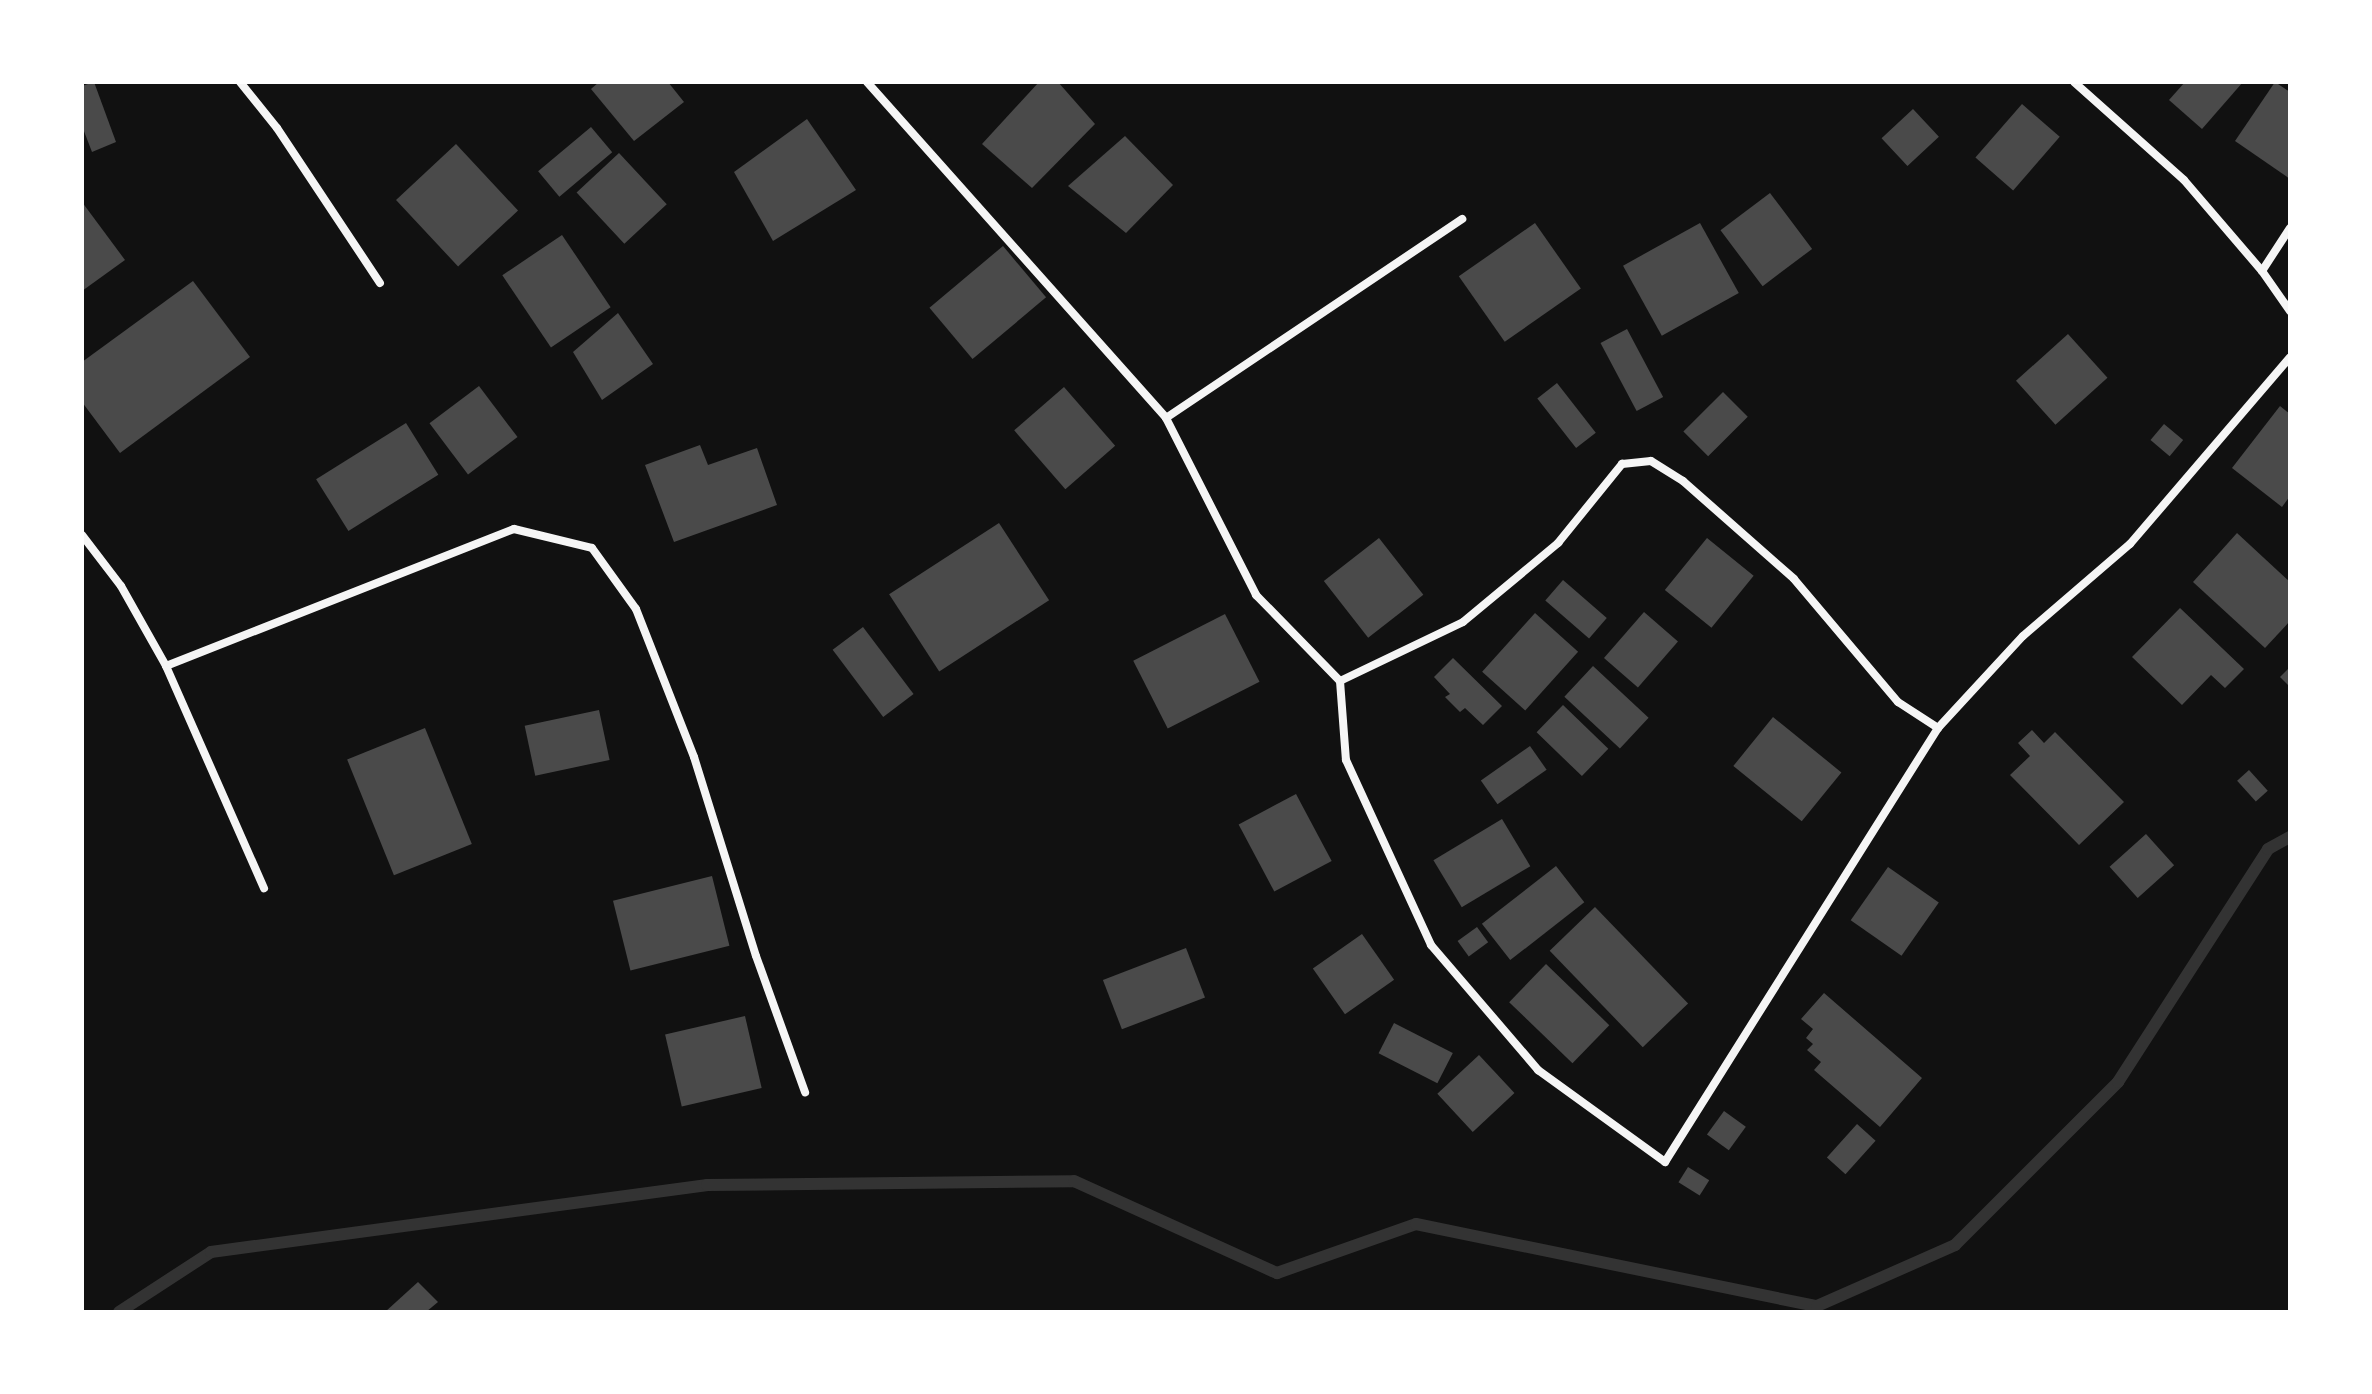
<!DOCTYPE html>
<style>
body{margin:0}
#map{position:relative;width:2372px;height:1394px;overflow:hidden;background:#111;font-family:"Fira Sans Condensed",sans-serif}
div>[style]{position:absolute}
.stream>*{height:12px;margin:-6px;padding:0 6px;transform-origin:6px;border-radius:6px;background:#333}
.building>*{inset:0;background:#4a4a4a;transform-origin:0 0}
.minor>*{height:8px;margin:-4px;padding:0 4px;transform-origin:4px;border-radius:4px;background:#f5f5f5}
span{translate:-50% -50%;white-space:nowrap;text-align:center;line-height:1.15;-webkit-text-stroke:8px #fff;paint-order:stroke}
.frame{position:absolute;inset:0;border:84px solid #fff;pointer-events:none}
</style>
<div id="map">
<div class="stream">
<div style="left:119px;top:1312px;width:110px;rotate:-33.1deg"></div>
<div style="left:211px;top:1252px;width:501px;rotate:-7.69deg"></div>
<div style="left:707px;top:1185px;width:367px;rotate:-0.6deg"></div>
<div style="left:1074px;top:1181px;width:223px;rotate:24.4deg"></div>
<div style="left:1277px;top:1273px;width:147px;rotate:-19.4deg"></div>
<div style="left:1416px;top:1224px;width:409px;rotate:11.6deg"></div>
<div style="left:1817px;top:1306px;width:151px;rotate:-23.8deg"></div>
<div style="left:1955px;top:1245px;width:231px;rotate:-45deg"></div>
<div style="left:2118px;top:1082px;width:277px;rotate:-57.2deg"></div>
<div style="left:2268px;top:849px;width:25px;rotate:-29deg"></div>
</div>
<div class="building">
<div style="clip-path:polygon(94px 82px,116px 142px,92px 152px,82px 126px,82px 86px)"></div>
<div style="clip-path:polygon(599px 82px,668px 82px,684px 102px,634px 141px,591px 89px)"></div>
<div style="clip-path:polygon(1039px 82px,1058px 82px,1095px 124px,1032px 188px,982px 144px)"></div>
<div style="clip-path:polygon(2185px 82px,2243px 82px,2202px 129px,2169px 100px)"></div>
<div style="clip-path:polygon(2275px 82px,2290px 92px,2290px 179px,2235px 141px)"></div>
<div style="left:2022px;top:104px;width:50px;height:71px;rotate:41deg"></div>
<div style="left:1913px;top:109px;width:38px;height:43px;rotate:47deg"></div>
<div style="clip-path:polygon(807px 119px,856px 190px,773px 241px,734px 172px)"></div>
<div style="left:591px;top:127px;width:33px;height:69px;rotate:50deg"></div>
<div style="clip-path:polygon(1125px 136px,1173px 185px,1126px 233px,1068px 186px)"></div>
<div style="left:456px;top:144px;width:91px;height:82px;rotate:47deg"></div>
<div style="left:619px;top:153px;width:70px;height:58px;rotate:47deg"></div>
<div style="left:1770px;top:193px;width:70px;height:62px;rotate:53deg"></div>
<div style="clip-path:polygon(82px 202px,125px 260px,82px 291px)"></div>
<div style="left:1535px;top:223px;width:80px;height:93px;rotate:55deg"></div>
<div style="left:1700px;top:223px;width:80px;height:88px;rotate:61deg"></div>
<div style="left:562px;top:235px;width:87px;height:72px;rotate:56deg"></div>
<div style="left:1003px;top:246px;width:67px;height:96px;rotate:50deg"></div>
<div style="clip-path:polygon(193px 281px,250px 357px,120px 453px,82px 402px,82px 362px)"></div>
<div style="clip-path:polygon(618px 313px,653px 364px,602px 400px,573px 352px)"></div>
<div style="left:1627px;top:329px;width:77px;height:30px;rotate:62deg"></div>
<div style="left:2068px;top:334px;width:59px;height:70px;rotate:48deg"></div>
<div style="left:1557px;top:383px;width:63px;height:25px;rotate:52deg"></div>
<div style="left:479px;top:386px;width:64px;height:62px;rotate:53deg"></div>
<div style="left:1064px;top:387px;width:78px;height:66px;rotate:49deg"></div>
<div style="left:1723px;top:392px;width:35px;height:56px;rotate:45deg"></div>
<div style="clip-path:polygon(2280px 406px,2290px 414px,2290px 496px,2282px 507px,2232px 468px)"></div>
<div style="left:406px;top:423px;width:61px;height:106px;rotate:58deg"></div>
<div style="left:2164px;top:424px;width:25px;height:21px;rotate:40deg"></div>
<div style="clip-path:polygon(700px 445px,708px 465px,757px 448px,777px 505px,674px 542px,645px 465px)"></div>
<div style="left:999px;top:523px;width:92px;height:131px;rotate:57deg"></div>
<div style="clip-path:polygon(2237px 533px,2290px 582px,2290px 621px,2265px 648px,2193px 582px)"></div>
<div style="left:1379px;top:538px;width:72px;height:70px;rotate:52deg"></div>
<div style="left:1707px;top:538px;width:60px;height:67px;rotate:39deg"></div>
<div style="left:1563px;top:580px;width:58px;height:27px;rotate:41deg"></div>
<div style="clip-path:polygon(2180px 608px,2244px 669px,2225px 688px,2211px 675px,2182px 705px,2132px 657px)"></div>
<div style="left:1644px;top:612px;width:45px;height:61px;rotate:41deg"></div>
<div style="left:1535px;top:613px;width:58px;height:79px;rotate:42deg"></div>
<div style="left:1225px;top:614px;width:76px;height:103px;rotate:63deg"></div>
<div style="left:863px;top:627px;width:84px;height:38px;rotate:53deg"></div>
<div style="clip-path:polygon(1453px 658px,1502px 706px,1483px 725px,1465px 708px,1460px 712px,1445px 697px,1450px 694px,1434px 677px)"></div>
<div style="left:1593px;top:666px;width:76px;height:42px;rotate:43deg"></div>
<div style="clip-path:polygon(2290px 667px,2290px 687px,2280px 677px)"></div>
<div style="left:1563px;top:705px;width:63px;height:38px;rotate:44deg"></div>
<div style="left:599px;top:710px;width:51px;height:76px;rotate:78deg"></div>
<div style="left:1773px;top:717px;width:88px;height:63px;rotate:39deg"></div>
<div style="left:425px;top:728px;width:125px;height:84px;rotate:68deg"></div>
<div style="clip-path:polygon(2032px 730px,2044px 743px,2055px 732px,2124px 802px,2079px 845px,2010px 775px,2030px 756px,2018px 743px)"></div>
<div style="left:1530px;top:746px;width:29px;height:60px;rotate:55deg"></div>
<div style="left:2249px;top:770px;width:28px;height:16px;rotate:48deg"></div>
<div style="left:1296px;top:794px;width:76px;height:65px;rotate:62deg"></div>
<div style="left:1502px;top:819px;width:55px;height:80px;rotate:59deg"></div>
<div style="left:2146px;top:834px;width:42px;height:49px;rotate:48deg"></div>
<div style="left:1556px;top:866px;width:46px;height:94px;rotate:52deg"></div>
<div style="left:1888px;top:867px;width:62px;height:65px;rotate:35deg"></div>
<div style="left:712px;top:876px;width:72px;height:102px;rotate:76deg"></div>
<div style="left:1595px;top:907px;width:134px;height:63px;rotate:46deg"></div>
<div style="left:1477px;top:927px;width:19px;height:24px;rotate:54deg"></div>
<div style="left:1362px;top:934px;width:56px;height:60px;rotate:55deg"></div>
<div style="left:1186px;top:948px;width:53px;height:89px;rotate:69deg"></div>
<div style="left:1546px;top:964px;width:88px;height:53px;rotate:44deg"></div>
<div style="clip-path:polygon(1824px 993px,1922px 1078px,1880px 1127px,1814px 1070px,1821px 1062px,1807px 1050px,1813px 1044px,1806px 1038px,1813px 1029px,1801px 1019px)"></div>
<div style="left:745px;top:1016px;width:74px;height:82px;rotate:77deg"></div>
<div style="left:1394px;top:1023px;width:66px;height:34px;rotate:27deg"></div>
<div style="left:1479px;top:1055px;width:52px;height:57px;rotate:47deg"></div>
<div style="left:1724px;top:1111px;width:27px;height:29px;rotate:36deg"></div>
<div style="left:1857px;top:1124px;width:25px;height:45px;rotate:42deg"></div>
<div style="left:1688px;top:1167px;width:25px;height:18px;rotate:32deg"></div>
<div style="clip-path:polygon(418px 1282px,438px 1302px,426px 1312px,385px 1312px)"></div>
</div>
<div class="minor">
<div style="left:240px;top:82px;width:59px;rotate:51.2deg"></div>
<div style="left:277px;top:128px;width:186px;rotate:56.4deg"></div>
<div style="left:867px;top:82px;width:450px;rotate:48.3deg"></div>
<div style="left:1166px;top:418px;width:199px;rotate:63deg"></div>
<div style="left:1256px;top:595px;width:120px;rotate:45.7deg"></div>
<div style="left:1340px;top:681px;width:79px;rotate:85.7deg"></div>
<div style="left:1346px;top:760px;width:204px;rotate:65.3deg"></div>
<div style="left:1431px;top:945px;width:165px;rotate:49.4deg"></div>
<div style="left:1538px;top:1070px;width:157px;rotate:35.9deg"></div>
<div style="left:1665px;top:1162px;width:513px;rotate:-57.83deg"></div>
<div style="left:1938px;top:728px;width:125px;rotate:-47.3deg"></div>
<div style="left:2023px;top:636px;width:141px;rotate:-40.7deg"></div>
<div style="left:2130px;top:544px;width:246px;rotate:-49.4deg"></div>
<div style="left:2074px;top:82px;width:147px;rotate:41.7deg"></div>
<div style="left:2184px;top:180px;width:120px;rotate:49.4deg"></div>
<div style="left:2262px;top:271px;width:49px;rotate:55deg"></div>
<div style="left:2262px;top:271px;width:51px;rotate:-56.9deg"></div>
<div style="left:1166px;top:418px;width:357px;rotate:-33.9deg"></div>
<div style="left:82px;top:535px;width:64px;rotate:52.6deg"></div>
<div style="left:121px;top:586px;width:92px;rotate:60.6deg"></div>
<div style="left:166px;top:666px;width:374px;rotate:-21.5deg"></div>
<div style="left:514px;top:529px;width:80px;rotate:13.7deg"></div>
<div style="left:592px;top:548px;width:75px;rotate:54.2deg"></div>
<div style="left:636px;top:609px;width:159px;rotate:68.6deg"></div>
<div style="left:694px;top:757px;width:208px;rotate:72.7deg"></div>
<div style="left:756px;top:956px;width:145px;rotate:70.2deg"></div>
<div style="left:166px;top:666px;width:243px;rotate:66.2deg"></div>
<div style="left:1340px;top:681px;width:136px;rotate:-25.6deg"></div>
<div style="left:1463px;top:622px;width:124px;rotate:-39.7deg"></div>
<div style="left:1558px;top:543px;width:102px;rotate:-51deg"></div>
<div style="left:1622px;top:464px;width:29px;rotate:-6deg"></div>
<div style="left:1651px;top:461px;width:38px;rotate:32deg"></div>
<div style="left:1683px;top:481px;width:148px;rotate:41.4deg"></div>
<div style="left:1794px;top:579px;width:161px;rotate:49.8deg"></div>
<div style="left:1898px;top:702px;width:48px;rotate:33deg"></div>
</div>
<div class="frame"></div>
</div>
